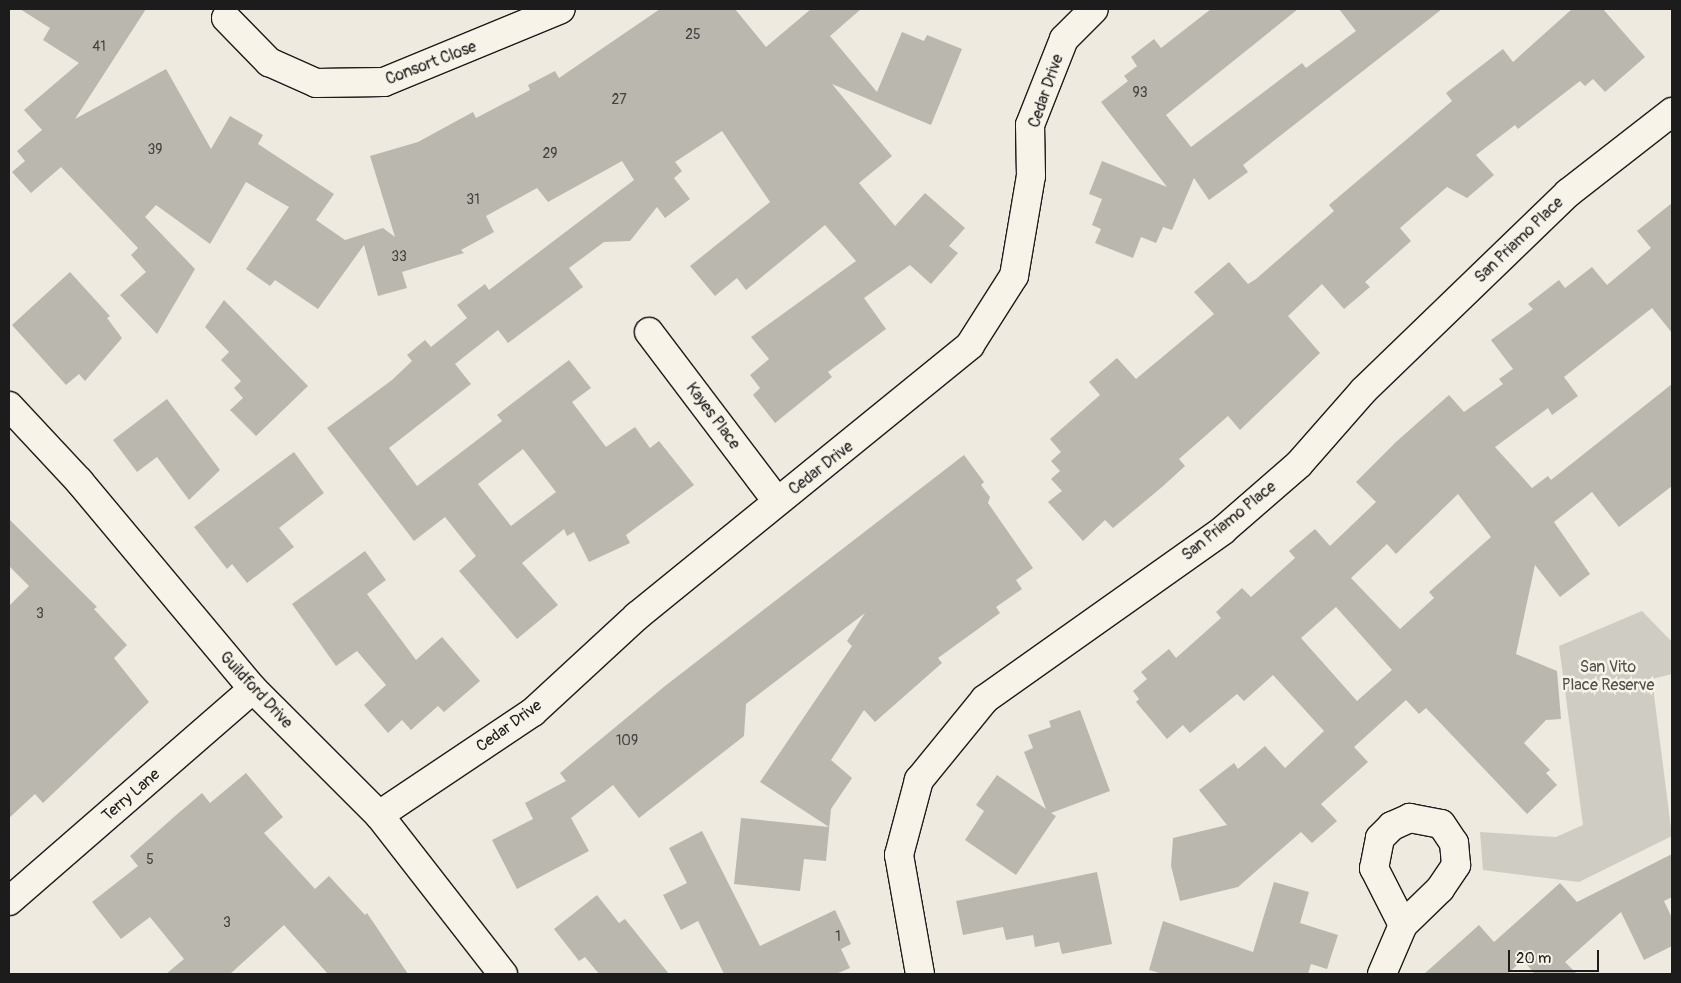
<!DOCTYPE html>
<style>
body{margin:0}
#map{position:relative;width:1681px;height:983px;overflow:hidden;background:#eeeae0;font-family:Pangolin,sans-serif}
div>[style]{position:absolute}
.green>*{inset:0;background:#cfccc3}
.building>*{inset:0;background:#bab7af}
.roads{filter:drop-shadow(1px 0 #1c1c1c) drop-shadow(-1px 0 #1c1c1c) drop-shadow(0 1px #1c1c1c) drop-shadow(0 -1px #1c1c1c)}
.minor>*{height:28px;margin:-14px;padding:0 14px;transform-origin:14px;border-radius:14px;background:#f7f3e8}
.tertiary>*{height:28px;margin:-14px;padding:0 14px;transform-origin:14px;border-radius:14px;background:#f7f3e8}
span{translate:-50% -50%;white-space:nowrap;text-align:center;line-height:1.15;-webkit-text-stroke:5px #f7f3e8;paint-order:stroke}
.number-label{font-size:14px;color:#444341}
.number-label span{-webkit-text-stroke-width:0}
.street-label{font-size:16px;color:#1c1c1c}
.park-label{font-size:16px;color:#52514e}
.frame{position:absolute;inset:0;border:10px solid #1c1c1c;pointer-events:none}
.scale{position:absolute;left:1508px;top:950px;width:91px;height:22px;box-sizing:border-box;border:2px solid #1c1c1c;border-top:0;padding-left:6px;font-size:15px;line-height:18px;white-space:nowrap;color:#1c1c1c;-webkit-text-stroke:4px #f7f3e8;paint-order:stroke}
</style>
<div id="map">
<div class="green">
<div style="clip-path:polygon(1642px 611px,1672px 642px,1672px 674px,1652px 679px,1672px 836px,1579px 882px,1483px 870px,1480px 832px,1556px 837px,1583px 825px,1559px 646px)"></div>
</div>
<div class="building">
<div style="clip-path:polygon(evenodd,20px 9px,146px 9px,75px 119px,166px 69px,211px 149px,230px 116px,263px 135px,258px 144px,334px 194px,316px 220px,345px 240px,383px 228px,395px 237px,370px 156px,418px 142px,473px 112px,476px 118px,530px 90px,528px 85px,555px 71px,559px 78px,660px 9px,735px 9px,766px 47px,811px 9px,861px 9px,830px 36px,877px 92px,902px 32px,924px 41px,927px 35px,962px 49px,931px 125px,832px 84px,892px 156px,859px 183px,895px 226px,925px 193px,965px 228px,949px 246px,958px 253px,931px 284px,910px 265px,864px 298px,886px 329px,828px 372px,832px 377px,775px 423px,753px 395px,760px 388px,750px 375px,769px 359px,751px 337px,856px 261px,825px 225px,746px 290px,737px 278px,715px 296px,690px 266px,770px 202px,722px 131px,675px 162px,682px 171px,674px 178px,690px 199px,665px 218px,657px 207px,630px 241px,604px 242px,569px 268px,583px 287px,508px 343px,498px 330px,455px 364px,471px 384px,389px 448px,417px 486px,502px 421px,497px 415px,569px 360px,591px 388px,572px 402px,606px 447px,635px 427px,650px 448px,659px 441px,694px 485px,626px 535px,630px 543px,589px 562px,574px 532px,567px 536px,564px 529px,522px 563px,558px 605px,517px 639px,459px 571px,476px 556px,445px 517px,414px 541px,327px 428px,392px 380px,412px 361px,407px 355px,425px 340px,431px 347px,467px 318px,457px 305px,485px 284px,489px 290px,634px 180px,622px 161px,548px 202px,537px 188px,486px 216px,494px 232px,461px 250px,464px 253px,402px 272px,407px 288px,378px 296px,364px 245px,318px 309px,275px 280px,270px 286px,246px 269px,289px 207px,246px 182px,210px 244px,156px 205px,145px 217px,195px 269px,157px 334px,120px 295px,146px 272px,131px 255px,138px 248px,61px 167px,31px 193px,12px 172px,25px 161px,17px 151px,42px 130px,24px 110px,79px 63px,43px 40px,50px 28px,20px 9px,523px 449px,556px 492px,511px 526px,478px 484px,523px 449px)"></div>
<div style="clip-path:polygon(1211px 9px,1298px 9px,1166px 115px,1191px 147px,1302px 63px,1306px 68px,1356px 31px,1339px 9px,1442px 9px,1243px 165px,1248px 172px,1209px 200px,1194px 178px,1172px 230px,1163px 227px,1156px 243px,1141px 237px,1133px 258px,1095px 243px,1101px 229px,1092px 225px,1102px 199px,1089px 194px,1102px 161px,1167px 187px,1101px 102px,1128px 81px,1124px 76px,1137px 66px,1131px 57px,1154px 39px,1161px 48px)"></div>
<div style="clip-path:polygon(1572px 9px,1603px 9px,1645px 57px,1605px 92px,1593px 79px,1585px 86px,1580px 81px,1518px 129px,1515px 125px,1476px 155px,1494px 175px,1467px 198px,1447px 187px,1400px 228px,1411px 241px,1365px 282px,1370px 287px,1344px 309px,1322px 284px,1288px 316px,1320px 353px,1240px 430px,1228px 416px,1179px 459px,1185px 466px,1162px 487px,1113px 528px,1105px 520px,1083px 541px,1048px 502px,1062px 491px,1051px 479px,1060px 471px,1051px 461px,1061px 452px,1050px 439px,1100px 395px,1089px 382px,1117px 358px,1136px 379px,1214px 314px,1194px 292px,1229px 262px,1248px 284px,1256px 279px,1334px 211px,1329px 205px,1452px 101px,1446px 93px,1503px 49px,1513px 62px)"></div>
<div style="clip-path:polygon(evenodd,1672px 203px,1672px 333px,1652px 308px,1564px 377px,1578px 396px,1552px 415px,1548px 408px,1495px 447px,1532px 488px,1548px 476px,1551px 480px,1672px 384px,1672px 486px,1619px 527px,1592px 492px,1554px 522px,1590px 574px,1560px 597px,1535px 565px,1516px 654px,1557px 671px,1561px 719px,1546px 720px,1524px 743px,1550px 770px,1546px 773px,1557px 785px,1527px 814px,1426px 708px,1419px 714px,1406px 700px,1354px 747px,1368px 762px,1321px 804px,1337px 821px,1312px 843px,1301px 832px,1238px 887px,1180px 901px,1171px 866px,1173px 838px,1227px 825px,1199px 790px,1234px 763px,1238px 769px,1265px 746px,1285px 768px,1324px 731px,1273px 675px,1244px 701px,1237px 694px,1190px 733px,1183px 725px,1167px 739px,1136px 702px,1139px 699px,1133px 691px,1147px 679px,1141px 672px,1169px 649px,1176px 658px,1221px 618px,1216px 612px,1242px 588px,1251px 597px,1295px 558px,1289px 551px,1315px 529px,1330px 546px,1376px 502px,1356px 482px,1396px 442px,1449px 395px,1464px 412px,1503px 384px,1499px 379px,1513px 369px,1491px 340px,1533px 309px,1528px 304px,1559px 280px,1565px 288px,1592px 267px,1607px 285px,1651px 248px,1637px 231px,1672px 203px,1458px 494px,1491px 537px,1429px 592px,1434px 598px,1400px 629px,1351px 578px,1387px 544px,1396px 554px,1458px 494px,1672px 203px,1336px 607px,1392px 670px,1357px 701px,1301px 638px,1336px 607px)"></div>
<div style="clip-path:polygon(70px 272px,110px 316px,107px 318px,122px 338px,85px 381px,79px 374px,66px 385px,12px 325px)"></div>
<div style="clip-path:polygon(224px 300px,308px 386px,256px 436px,230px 410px,243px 398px,234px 388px,241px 381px,221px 360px,229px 352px,205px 327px)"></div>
<div style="clip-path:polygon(167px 399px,220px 470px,189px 500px,157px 457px,137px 472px,113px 440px)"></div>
<div style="clip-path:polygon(294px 452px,324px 493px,279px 528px,294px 547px,247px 583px,232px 564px,227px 569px,194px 527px)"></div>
<div style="clip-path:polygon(964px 455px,984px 482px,981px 485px,990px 497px,988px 503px,1033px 568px,1016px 580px,1022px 589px,996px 607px,1000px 613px,938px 658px,942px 663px,875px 722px,864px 710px,831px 760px,852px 778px,831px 809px,826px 861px,804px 859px,800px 891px,734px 884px,741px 818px,829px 827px,760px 782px,852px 646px,847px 641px,865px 613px,746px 704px,744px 736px,639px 818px,613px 785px,571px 818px,589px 851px,517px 889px,492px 840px,533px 819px,525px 803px,566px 781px,560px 773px,665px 686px)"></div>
<div style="clip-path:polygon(9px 519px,97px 607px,94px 609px,127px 645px,114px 658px,149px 702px,43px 803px,35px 794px,9px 818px,9px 606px,29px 586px,9px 566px)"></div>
<div style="clip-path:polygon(365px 551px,386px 580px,367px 594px,416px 660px,442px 637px,480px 681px,444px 712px,438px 706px,411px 730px,402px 720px,388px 733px,364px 705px,386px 685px,357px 651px,336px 666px,292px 604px)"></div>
<div style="clip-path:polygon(1080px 710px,1110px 791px,1051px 813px,1056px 816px,1016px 875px,965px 840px,984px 811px,976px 805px,997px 775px,1046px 809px,1024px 752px,1033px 748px,1028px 735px,1051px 727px,1049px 721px)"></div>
<div style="clip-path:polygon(246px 773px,283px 817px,264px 833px,315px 889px,329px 876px,365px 915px,367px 913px,408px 974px,328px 974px,284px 925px,230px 974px,166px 974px,184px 959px,150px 917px,121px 939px,92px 902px,138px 866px,130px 856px,175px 816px,202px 793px,210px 803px)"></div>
<div style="clip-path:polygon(702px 831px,760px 946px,835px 910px,851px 944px,841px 949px,850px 968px,836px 974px,724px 974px,698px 921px,681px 930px,663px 895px,687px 883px,669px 848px)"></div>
<div style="clip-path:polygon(1672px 854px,1672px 897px,1664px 901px,1672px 918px,1672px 946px,1644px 960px,1621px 912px,1565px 962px,1577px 974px,1535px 974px,1523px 960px,1507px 974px,1424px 974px,1479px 925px,1494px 942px,1560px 883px,1577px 902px)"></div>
<div style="clip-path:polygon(1097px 872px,1112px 944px,1062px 954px,1059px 942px,1035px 947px,1033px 935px,1006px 940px,1003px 927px,963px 935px,956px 901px)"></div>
<div style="clip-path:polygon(1274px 882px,1309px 892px,1300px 923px,1338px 935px,1327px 969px,1311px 964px,1308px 974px,1163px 974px,1149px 970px,1163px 921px,1253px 952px)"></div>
<div style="clip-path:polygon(597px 895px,619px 923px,625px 919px,669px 974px,599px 974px,585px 957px,579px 961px,554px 929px)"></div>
</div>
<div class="roads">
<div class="minor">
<div style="left:226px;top:18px;width:62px;rotate:45.7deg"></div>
<div style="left:269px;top:62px;width:51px;rotate:24.1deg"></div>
<div style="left:316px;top:83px;width:68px;rotate:-0.8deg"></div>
<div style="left:384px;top:82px;width:191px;rotate:-22.4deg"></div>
<div style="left:649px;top:332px;width:212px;rotate:52.9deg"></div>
<div style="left:379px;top:815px;width:185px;rotate:-33.8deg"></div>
<div style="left:533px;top:712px;width:142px;rotate:-42.7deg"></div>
<div style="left:637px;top:616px;width:429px;rotate:-39.1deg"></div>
<div style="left:970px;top:345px;width:82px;rotate:-57.5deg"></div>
<div style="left:1014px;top:276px;width:101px;rotate:-80.4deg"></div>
<div style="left:1031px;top:176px;width:51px;rotate:-91.1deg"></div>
<div style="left:1030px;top:125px;width:92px;rotate:-68.4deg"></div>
<div style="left:1064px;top:39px;width:42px;rotate:-45deg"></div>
<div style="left:9px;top:901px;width:323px;rotate:-41deg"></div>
<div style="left:920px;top:974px;width:121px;rotate:-100deg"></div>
<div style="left:899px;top:855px;width:78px;rotate:-75.1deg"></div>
<div style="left:919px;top:780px;width:104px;rotate:-50.8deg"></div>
<div style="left:985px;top:699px;width:291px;rotate:-35.3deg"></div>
<div style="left:1222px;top:531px;width:102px;rotate:-41deg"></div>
<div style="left:1299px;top:464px;width:98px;rotate:-48.7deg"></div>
<div style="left:1364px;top:390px;width:284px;rotate:-44deg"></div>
<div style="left:1568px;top:193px;width:132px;rotate:-37.9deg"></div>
<div style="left:1382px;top:974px;width:53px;rotate:-66.8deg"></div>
<div style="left:1403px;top:925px;width:52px;rotate:-44.2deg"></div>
<div style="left:1440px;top:889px;width:29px;rotate:-56deg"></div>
<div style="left:1456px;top:865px;width:22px;rotate:-95deg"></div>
<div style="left:1454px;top:843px;width:23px;rotate:-124deg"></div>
<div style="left:1441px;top:824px;width:32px;rotate:-169deg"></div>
<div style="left:1410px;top:818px;width:20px;rotate:156deg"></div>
<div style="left:1392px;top:826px;width:17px;rotate:135deg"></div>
<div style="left:1380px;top:838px;width:31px;rotate:101deg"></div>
<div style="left:1374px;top:868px;width:64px;rotate:63deg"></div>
</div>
<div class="tertiary">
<div style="left:9px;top:406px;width:103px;rotate:47deg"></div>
<div style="left:79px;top:481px;width:271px;rotate:50.1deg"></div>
<div style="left:253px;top:689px;width:178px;rotate:45deg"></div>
<div style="left:379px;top:815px;width:202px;rotate:52.1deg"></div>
</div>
</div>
<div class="number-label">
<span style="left:693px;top:35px">25</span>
<span style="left:99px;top:47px">41</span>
<span style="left:1140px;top:93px">93</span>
<span style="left:619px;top:100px">27</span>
<span style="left:155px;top:150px">39</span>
<span style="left:550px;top:154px">29</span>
<span style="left:473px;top:200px">31</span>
<span style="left:399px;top:257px">33</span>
<span style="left:40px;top:614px">3</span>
<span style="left:627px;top:741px">109</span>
<span style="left:150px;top:860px">5</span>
<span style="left:227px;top:923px">3</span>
<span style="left:838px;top:937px">1</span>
</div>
<div class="street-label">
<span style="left:431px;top:63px;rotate:-21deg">Consort Close</span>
<span style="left:1046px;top:91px;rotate:-71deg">Cedar Drive</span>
<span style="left:1519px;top:240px;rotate:-44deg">San Priamo Place</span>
<span style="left:713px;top:416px;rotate:53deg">Kayes Place</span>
<span style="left:821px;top:468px;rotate:-38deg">Cedar Drive</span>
<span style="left:1229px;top:521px;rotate:-39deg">San Priamo Place</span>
<span style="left:256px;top:690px;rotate:47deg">Guildford Drive</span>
<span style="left:509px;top:726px;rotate:-36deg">Cedar Drive</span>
<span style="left:131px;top:795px;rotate:-41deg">Terry Lane</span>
</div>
<div class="park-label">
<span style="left:1608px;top:676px">San Vito<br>Place Reserve</span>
</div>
<div class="frame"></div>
<div class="scale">20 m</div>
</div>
